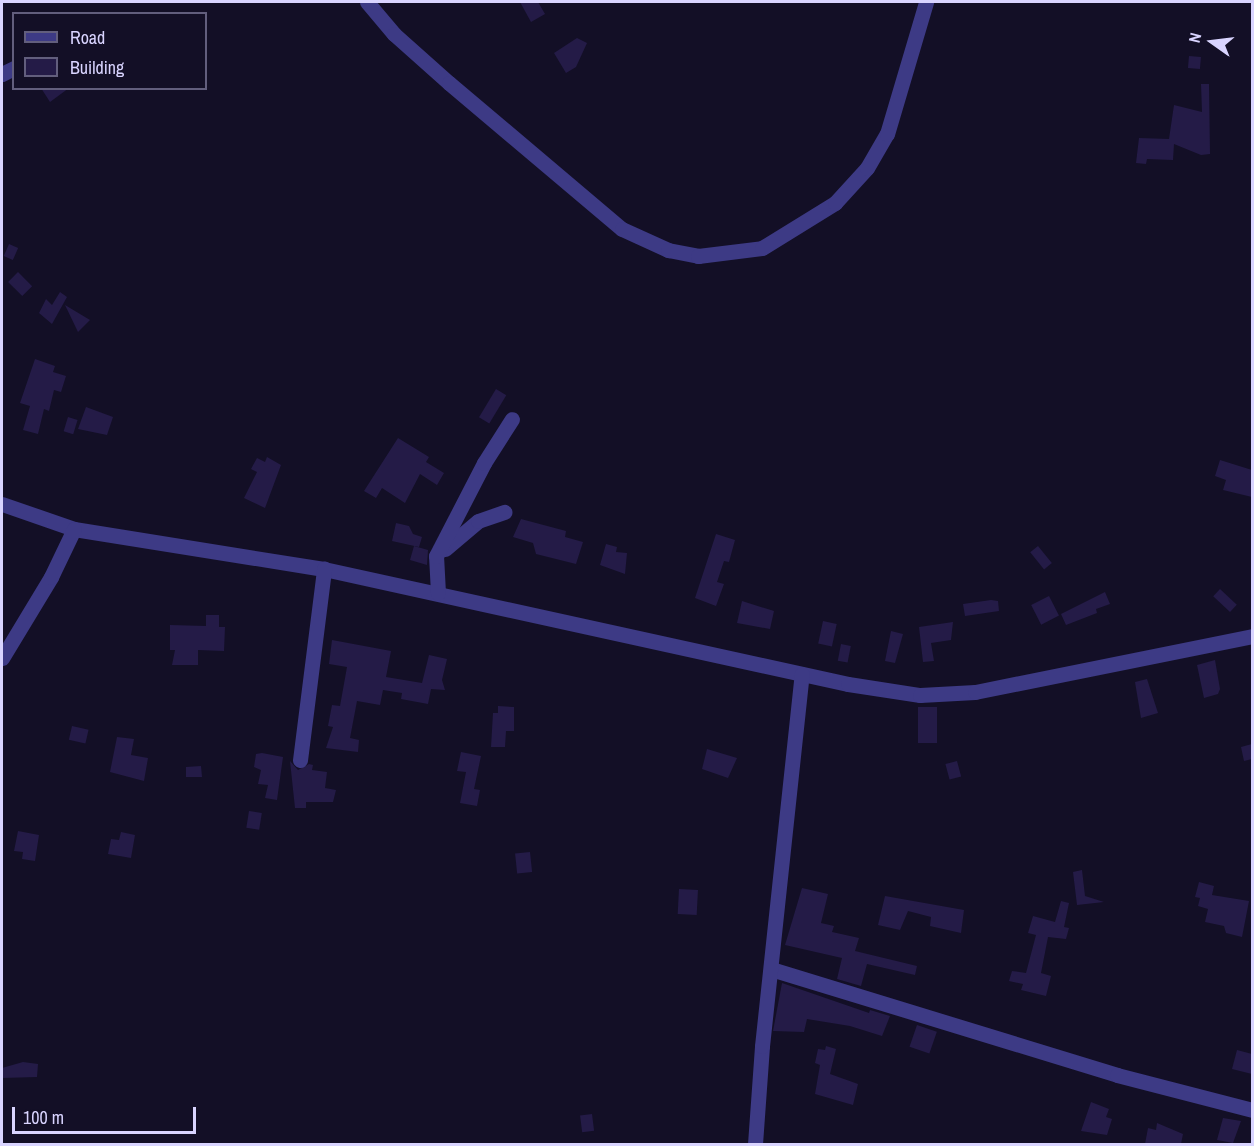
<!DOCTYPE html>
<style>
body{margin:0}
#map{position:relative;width:1254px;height:1146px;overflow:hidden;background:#130f26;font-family:"Archivo Narrow",sans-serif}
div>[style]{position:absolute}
.building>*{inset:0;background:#241b47;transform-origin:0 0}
.minor>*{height:15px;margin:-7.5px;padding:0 7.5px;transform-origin:7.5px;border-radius:7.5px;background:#3d3a85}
span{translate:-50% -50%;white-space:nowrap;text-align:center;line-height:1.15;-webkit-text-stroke:4.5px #130f26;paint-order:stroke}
.frame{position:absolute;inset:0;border:3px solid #d9d4ff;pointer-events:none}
.legend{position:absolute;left:12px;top:12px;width:195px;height:78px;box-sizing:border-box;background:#130f26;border:2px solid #625e7d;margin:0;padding:8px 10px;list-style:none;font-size:18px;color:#d9d4ff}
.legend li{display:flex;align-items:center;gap:12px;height:30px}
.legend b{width:30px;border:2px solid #625e7d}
.north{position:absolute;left:1182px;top:12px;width:60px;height:60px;-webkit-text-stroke:4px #130f26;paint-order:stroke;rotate:284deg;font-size:16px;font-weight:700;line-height:24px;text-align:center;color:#d9d4ff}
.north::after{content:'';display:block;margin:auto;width:21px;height:27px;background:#d9d4ff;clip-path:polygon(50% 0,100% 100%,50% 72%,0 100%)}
.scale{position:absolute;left:12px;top:1107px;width:184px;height:27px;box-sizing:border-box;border:3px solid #d9d4ff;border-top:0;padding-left:8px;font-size:18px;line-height:21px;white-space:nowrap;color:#d9d4ff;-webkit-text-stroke:4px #130f26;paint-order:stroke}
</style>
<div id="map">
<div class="building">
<div style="clip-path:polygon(520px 2px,538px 2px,545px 14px,531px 22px)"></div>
<div style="clip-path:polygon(577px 38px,587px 43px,576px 67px,566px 73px,554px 53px)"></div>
<div style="left:1189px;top:56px;width:12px;height:12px;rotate:5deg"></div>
<div style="clip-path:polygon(1201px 84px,1209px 84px,1210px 154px,1201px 155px,1174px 144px,1173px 160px,1147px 159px,1146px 164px,1136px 163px,1139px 138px,1169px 139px,1174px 105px,1202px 112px)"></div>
<div style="clip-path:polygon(41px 88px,69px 88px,50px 102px)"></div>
<div style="left:9px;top:244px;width:10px;height:13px;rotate:24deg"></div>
<div style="left:18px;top:272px;width:20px;height:14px;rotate:45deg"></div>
<div style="clip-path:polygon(60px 292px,67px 297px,52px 324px,39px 313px,46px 299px,52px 305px)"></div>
<div style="clip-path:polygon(65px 305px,90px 320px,78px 332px)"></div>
<div style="clip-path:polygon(35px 359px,55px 366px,53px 372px,66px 376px,61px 392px,54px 390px,49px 411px,44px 409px,38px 434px,23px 430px,30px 406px,20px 403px)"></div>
<div style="left:496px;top:389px;width:12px;height:33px;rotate:31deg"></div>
<div style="clip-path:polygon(86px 407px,113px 417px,107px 435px,78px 429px)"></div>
<div style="left:68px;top:417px;width:10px;height:15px;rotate:17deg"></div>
<div style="clip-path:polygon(398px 438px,429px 457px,426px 462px,444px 473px,437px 485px,420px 474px,405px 503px,382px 488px,376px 498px,364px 491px)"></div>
<div style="clip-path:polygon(267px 457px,281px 465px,265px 508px,244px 498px,257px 472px,251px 469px,257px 458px,265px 462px)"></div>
<div style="clip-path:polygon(1220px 460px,1252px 470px,1252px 497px,1223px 490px,1226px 480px,1215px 476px)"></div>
<div style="clip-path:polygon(521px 519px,566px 531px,565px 537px,583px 542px,576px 564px,536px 554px,533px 543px,513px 537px)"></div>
<div style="clip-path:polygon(396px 523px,409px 526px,413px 534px,422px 537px,419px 547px,392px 541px)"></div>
<div style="clip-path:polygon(716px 534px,735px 540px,729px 562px,724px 561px,717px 582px,724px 584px,716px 606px,695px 598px)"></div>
<div style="clip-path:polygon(606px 544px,617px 547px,616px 552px,627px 553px,625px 574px,600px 565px)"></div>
<div style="clip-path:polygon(414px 546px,428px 550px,427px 565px,410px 560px)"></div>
<div style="left:1038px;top:546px;width:22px;height:10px;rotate:51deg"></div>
<div style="left:1220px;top:589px;width:23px;height:10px;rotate:43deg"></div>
<div style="clip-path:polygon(1105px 592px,1110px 604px,1096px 609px,1097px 613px,1066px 625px,1061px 614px)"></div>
<div style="left:1049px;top:596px;width:22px;height:20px;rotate:63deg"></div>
<div style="clip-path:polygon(991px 600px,998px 601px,999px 611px,965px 616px,963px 604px)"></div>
<div style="clip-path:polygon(742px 601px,774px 611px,770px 629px,737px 623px)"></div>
<div style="clip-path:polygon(206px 615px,219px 615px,219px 627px,225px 627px,224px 651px,198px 650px,198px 665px,172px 665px,175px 650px,170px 650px,170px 625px,206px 626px)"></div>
<div style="left:823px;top:621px;width:14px;height:23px;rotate:12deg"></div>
<div style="clip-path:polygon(953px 622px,951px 640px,931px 643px,934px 661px,923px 662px,919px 627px)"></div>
<div style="clip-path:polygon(891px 631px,903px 634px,895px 663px,885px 661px)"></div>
<div style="clip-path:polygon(332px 640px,391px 651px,386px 677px,422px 683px,429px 655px,447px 659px,442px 680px,445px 690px,431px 689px,428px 704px,401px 699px,402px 693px,383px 690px,380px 705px,357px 701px,350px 738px,359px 740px,358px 752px,326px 748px,333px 727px,328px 726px,332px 705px,340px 706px,347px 667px,329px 664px)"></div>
<div style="left:841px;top:644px;width:10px;height:17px;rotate:11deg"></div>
<div style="clip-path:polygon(1215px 660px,1220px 689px,1218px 694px,1204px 698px,1197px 665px)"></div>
<div style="clip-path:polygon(1147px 679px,1158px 713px,1141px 718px,1135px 682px)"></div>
<div style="clip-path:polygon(498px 706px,514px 707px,514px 731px,506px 731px,505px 747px,491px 747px,493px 713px,498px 713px)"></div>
<div style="left:937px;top:707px;width:36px;height:19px;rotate:90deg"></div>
<div style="left:72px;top:726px;width:17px;height:14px;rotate:13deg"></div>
<div style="clip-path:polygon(117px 737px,134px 739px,131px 755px,148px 758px,144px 781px,110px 772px)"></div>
<div style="clip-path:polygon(1252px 744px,1252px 759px,1244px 761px,1241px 747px)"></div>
<div style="clip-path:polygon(707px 749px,737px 758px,728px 778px,702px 769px)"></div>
<div style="clip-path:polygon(461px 752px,481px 756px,474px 789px,480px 790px,477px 806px,460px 803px,466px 772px,457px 771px)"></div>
<div style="clip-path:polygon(262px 753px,283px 757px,277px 800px,265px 798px,268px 785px,258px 784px,261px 770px,254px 767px,256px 754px)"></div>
<div style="clip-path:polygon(290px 761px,298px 770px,309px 764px,313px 765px,312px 770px,327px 772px,325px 788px,336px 790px,333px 802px,306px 802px,306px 808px,295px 808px)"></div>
<div style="left:957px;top:761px;width:16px;height:12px;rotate:75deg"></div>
<div style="clip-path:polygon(201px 766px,202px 777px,186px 777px,186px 767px)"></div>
<div style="left:249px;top:811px;width:13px;height:17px;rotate:9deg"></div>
<div style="clip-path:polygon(18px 831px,39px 835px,35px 861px,22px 859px,23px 852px,14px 851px)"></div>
<div style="clip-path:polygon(121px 832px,135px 835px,131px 858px,108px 854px,111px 839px,119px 840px)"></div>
<div style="left:530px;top:852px;width:20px;height:15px;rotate:84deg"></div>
<div style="clip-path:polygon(1082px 870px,1085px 896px,1104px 902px,1077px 905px,1073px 872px)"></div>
<div style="clip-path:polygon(1199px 882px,1214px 886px,1212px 895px,1249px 901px,1242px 937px,1226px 933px,1224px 926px,1205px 922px,1208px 909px,1198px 906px,1200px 898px,1195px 897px)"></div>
<div style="clip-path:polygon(802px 888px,828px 894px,821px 923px,834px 926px,832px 932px,859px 938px,855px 951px,917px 966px,915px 975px,867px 964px,861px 986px,837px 979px,842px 958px,785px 945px)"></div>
<div style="left:679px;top:889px;width:19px;height:25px;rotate:3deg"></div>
<div style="clip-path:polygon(885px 896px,964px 910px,961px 933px,930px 926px,931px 917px,908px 911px,900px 930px,878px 925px)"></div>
<div style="clip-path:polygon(1061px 901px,1069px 903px,1064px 927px,1069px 928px,1066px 939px,1048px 937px,1041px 973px,1051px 976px,1046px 996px,1021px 990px,1023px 984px,1009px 981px,1012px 971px,1026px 973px,1036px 935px,1028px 933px,1033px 916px,1055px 922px)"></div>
<div style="clip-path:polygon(782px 983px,869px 1013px,870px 1010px,890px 1016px,882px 1036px,850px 1026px,807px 1019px,804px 1032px,773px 1031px)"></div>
<div style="left:917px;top:1025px;width:21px;height:23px;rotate:19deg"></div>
<div style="clip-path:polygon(826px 1046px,836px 1049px,830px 1074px,858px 1084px,853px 1105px,815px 1094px,820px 1065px,815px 1063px,818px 1049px,825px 1050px)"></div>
<div style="clip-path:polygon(1237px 1050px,1252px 1054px,1252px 1074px,1232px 1069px)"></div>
<div style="clip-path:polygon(23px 1062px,38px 1064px,37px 1077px,2px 1078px,2px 1068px)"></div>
<div style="clip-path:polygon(1091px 1102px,1109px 1109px,1106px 1117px,1112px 1119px,1107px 1135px,1081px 1131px)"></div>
<div style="left:592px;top:1114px;width:17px;height:12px;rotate:83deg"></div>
<div style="clip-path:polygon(1223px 1118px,1241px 1121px,1233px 1143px,1217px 1140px)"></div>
<div style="clip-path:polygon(1157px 1123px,1183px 1134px,1181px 1144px,1145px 1144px,1148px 1128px,1156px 1130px)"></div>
</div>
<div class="minor">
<div style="left:367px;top:2px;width:42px;rotate:49.8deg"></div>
<div style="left:394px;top:34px;width:74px;rotate:41.7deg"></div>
<div style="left:449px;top:83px;width:226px;rotate:40.2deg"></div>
<div style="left:622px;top:229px;width:51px;rotate:24.5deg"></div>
<div style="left:668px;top:250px;width:31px;rotate:11deg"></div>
<div style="left:698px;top:256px;width:64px;rotate:-7.1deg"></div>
<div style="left:762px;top:248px;width:86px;rotate:-31.7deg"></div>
<div style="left:835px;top:203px;width:47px;rotate:-47.6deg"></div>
<div style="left:867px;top:168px;width:39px;rotate:-60deg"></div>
<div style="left:887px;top:134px;width:138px;rotate:-73.5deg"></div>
<div style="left:2px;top:74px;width:13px;rotate:-27deg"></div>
<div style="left:2px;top:504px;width:76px;rotate:19.1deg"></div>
<div style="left:74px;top:529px;width:253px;rotate:9.1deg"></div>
<div style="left:324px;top:569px;width:536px;rotate:12.38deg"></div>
<div style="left:848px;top:684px;width:73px;rotate:8.7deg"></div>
<div style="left:920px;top:695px;width:55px;rotate:-3.1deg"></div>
<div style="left:975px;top:692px;width:283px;rotate:-11.4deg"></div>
<div style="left:445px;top:549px;width:43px;rotate:-40.3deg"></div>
<div style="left:478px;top:521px;width:28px;rotate:-19deg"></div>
<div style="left:438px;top:593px;width:37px;rotate:-93deg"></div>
<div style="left:436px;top:556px;width:105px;rotate:-62.7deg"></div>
<div style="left:484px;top:463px;width:52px;rotate:-57.5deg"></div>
<div style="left:2px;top:658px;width:95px;rotate:-58.8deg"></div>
<div style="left:51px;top:577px;width:53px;rotate:-64.4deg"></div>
<div style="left:300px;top:760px;width:193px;rotate:-82.8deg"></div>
<div style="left:771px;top:969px;width:362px;rotate:17deg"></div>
<div style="left:1117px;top:1075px;width:139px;rotate:14.5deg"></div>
<div style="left:755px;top:1144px;width:98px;rotate:-85.9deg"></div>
<div style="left:762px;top:1046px;width:374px;rotate:-83.9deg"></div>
</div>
<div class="frame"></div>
<ul class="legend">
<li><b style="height:8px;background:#3d3a85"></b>Road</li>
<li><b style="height:16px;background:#241b47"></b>Building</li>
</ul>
<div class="north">N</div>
<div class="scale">100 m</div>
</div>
